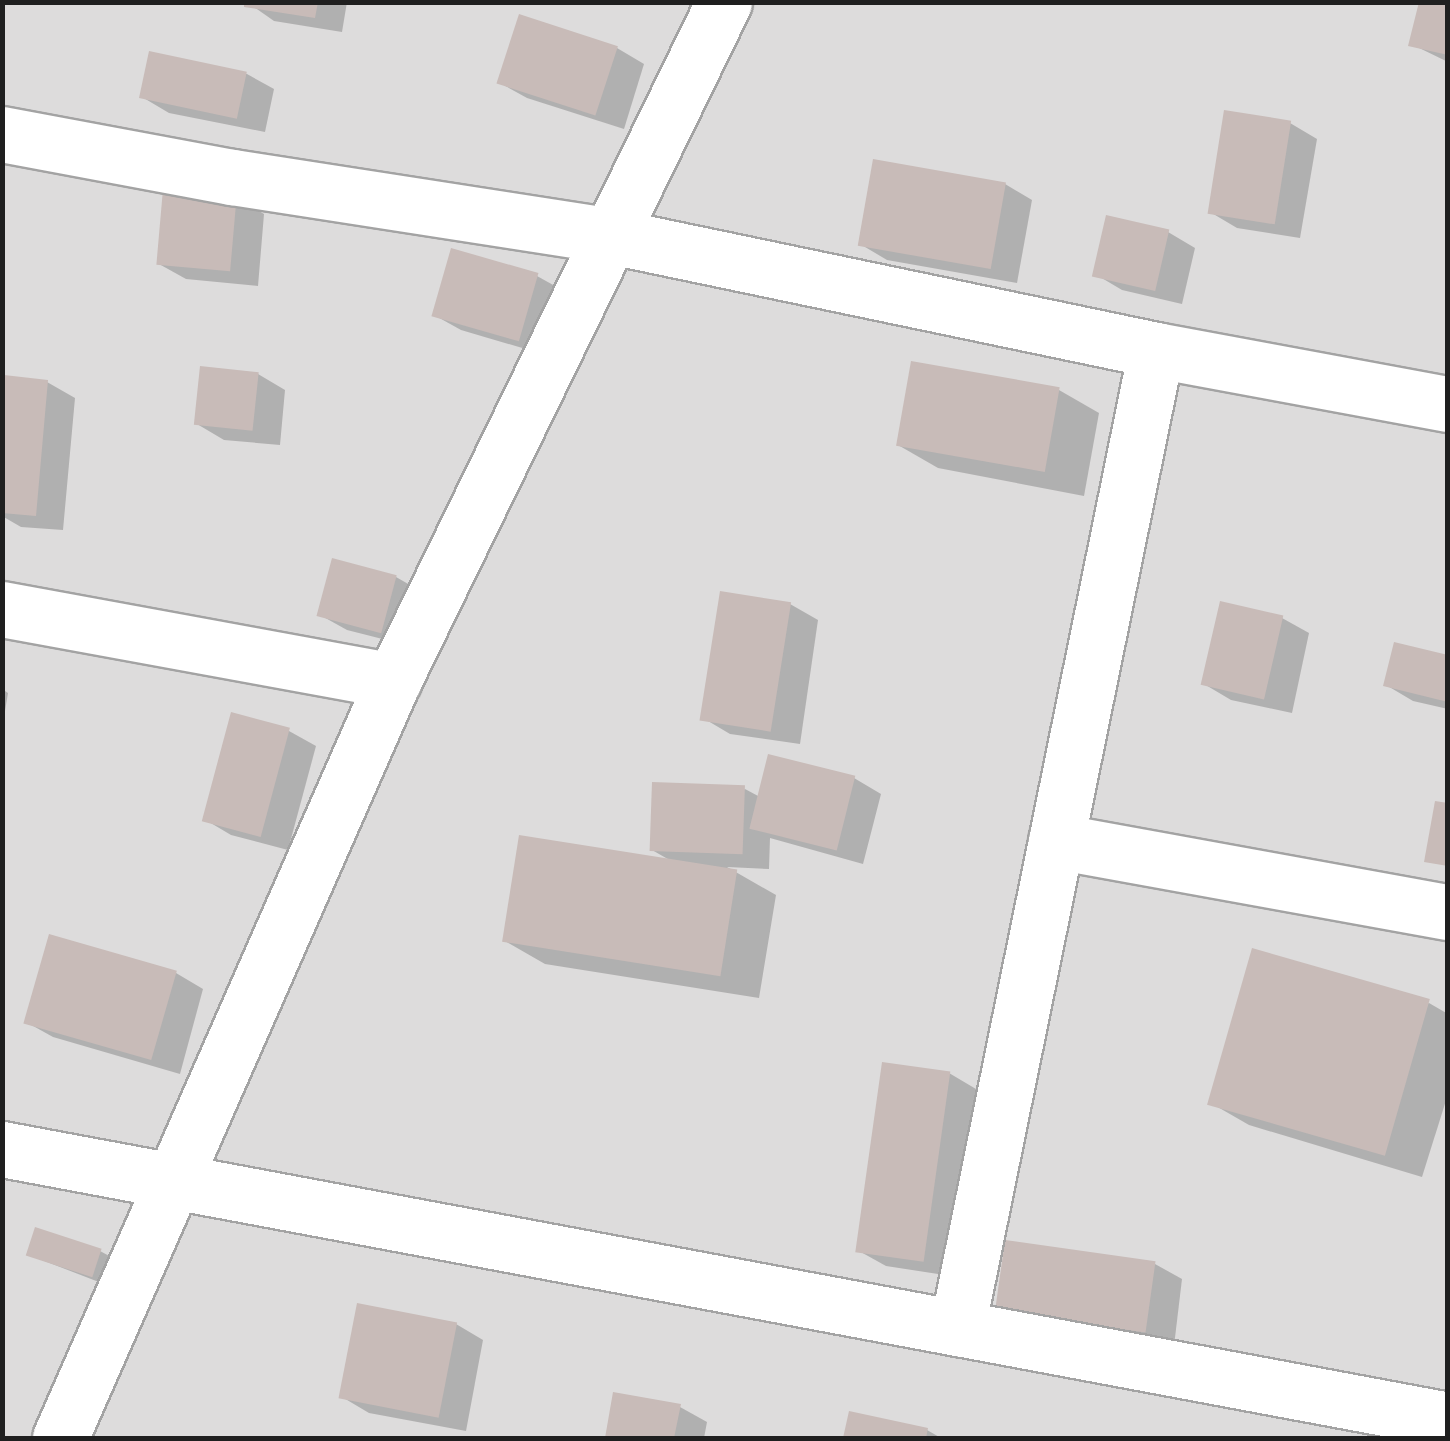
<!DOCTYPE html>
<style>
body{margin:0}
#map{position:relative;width:1450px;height:1441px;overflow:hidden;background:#f0eae5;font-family:Quicksand,sans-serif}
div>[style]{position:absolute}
.residential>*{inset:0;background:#dddcdc;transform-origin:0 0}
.shadow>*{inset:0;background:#0003}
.building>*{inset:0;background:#c8bbb8;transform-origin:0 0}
.roads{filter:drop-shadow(2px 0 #a3a3a3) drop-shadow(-2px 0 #a3a3a3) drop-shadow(0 2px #a3a3a3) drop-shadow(0 -2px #a3a3a3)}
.minor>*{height:55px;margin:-27.5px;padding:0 27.5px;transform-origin:27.5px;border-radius:27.5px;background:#fff}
span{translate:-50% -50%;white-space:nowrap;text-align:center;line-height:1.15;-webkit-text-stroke:8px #fff;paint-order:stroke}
.frame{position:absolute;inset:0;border:5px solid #1f1f1f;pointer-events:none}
</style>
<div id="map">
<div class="residential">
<div style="left:3px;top:3px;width:1444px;height:1435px"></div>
</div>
<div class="shadow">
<div style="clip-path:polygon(247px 2px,347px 2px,342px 32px,274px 21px)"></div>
<div style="clip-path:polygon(1448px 2px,1448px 62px,1411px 44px)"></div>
<div style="clip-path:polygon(617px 48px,644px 64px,624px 129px,527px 98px,500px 83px)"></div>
<div style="clip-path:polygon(151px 54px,247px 74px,274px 89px,265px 132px,169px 113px,142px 97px)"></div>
<div style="clip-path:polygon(1290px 123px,1317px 139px,1300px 238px,1237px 228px,1210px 212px)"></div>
<div style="clip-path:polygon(1005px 184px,1032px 200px,1017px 283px,887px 260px,860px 244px)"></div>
<div style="clip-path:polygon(237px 198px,264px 214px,258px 286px,186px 279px,159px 264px)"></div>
<div style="clip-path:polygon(1168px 232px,1195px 248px,1182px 304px,1122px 290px,1095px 274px)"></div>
<div style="clip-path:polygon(537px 276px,564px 291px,546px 355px,461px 330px,434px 315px)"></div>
<div style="clip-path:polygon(258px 374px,285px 390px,280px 445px,224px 440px,197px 424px)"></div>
<div style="clip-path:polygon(6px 378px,47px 382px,75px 398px,63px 530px,21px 527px,2px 516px)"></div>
<div style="clip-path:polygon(1059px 390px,1099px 413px,1084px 496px,938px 468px,898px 445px)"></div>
<div style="clip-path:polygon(396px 577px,424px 593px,410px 646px,347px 630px,320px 615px)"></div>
<div style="clip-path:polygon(790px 604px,818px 620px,800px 744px,730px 734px,703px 718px)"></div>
<div style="clip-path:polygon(1282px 618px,1309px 633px,1292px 713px,1231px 700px,1204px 684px)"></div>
<div style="clip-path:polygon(1448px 657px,1448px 709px,1413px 701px,1386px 685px)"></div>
<div style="clip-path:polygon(2px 689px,8px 693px,2px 729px)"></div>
<div style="clip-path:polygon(233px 716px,289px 731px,316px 746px,288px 850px,231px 835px,204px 819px)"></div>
<div style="clip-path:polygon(854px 778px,881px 794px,863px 864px,770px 838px,769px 869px,727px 867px,776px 895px,759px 998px,545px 964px,505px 941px,673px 862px,652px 850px,745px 789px,760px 797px)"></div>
<div style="clip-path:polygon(176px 973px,203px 989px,180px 1074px,53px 1037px,26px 1022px)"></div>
<div style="clip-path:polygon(1429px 1003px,1448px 1014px,1448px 1094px,1422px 1177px,1249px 1125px,1209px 1102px)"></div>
<div style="clip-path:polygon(949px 1073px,976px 1089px,951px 1276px,886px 1266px,859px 1251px)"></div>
<div style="clip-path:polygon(100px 1251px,113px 1258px,104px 1284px,29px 1255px)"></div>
<div style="clip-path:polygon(1155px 1264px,1182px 1279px,1174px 1346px,1025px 1325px)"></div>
<div style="clip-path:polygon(456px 1324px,483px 1340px,466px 1431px,369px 1413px,342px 1397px)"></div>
<div style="clip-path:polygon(615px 1395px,680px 1407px,707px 1422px,704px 1438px,607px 1438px)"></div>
<div style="clip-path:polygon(851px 1414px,927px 1430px,941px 1438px,845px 1438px)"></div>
</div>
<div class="building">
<div style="clip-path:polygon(244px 2px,318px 2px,315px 18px,244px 7px)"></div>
<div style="clip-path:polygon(1419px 2px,1448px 2px,1448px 55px,1408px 46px)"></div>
<div style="left:519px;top:14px;width:104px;height:73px;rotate:18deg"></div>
<div style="left:149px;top:51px;width:100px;height:48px;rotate:12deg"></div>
<div style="left:1224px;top:110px;width:68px;height:105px;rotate:9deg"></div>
<div style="left:873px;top:159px;width:135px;height:88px;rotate:10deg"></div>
<div style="left:163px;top:189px;width:74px;height:76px;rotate:5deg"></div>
<div style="left:1106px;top:215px;width:65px;height:63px;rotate:13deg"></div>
<div style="left:451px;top:248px;width:91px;height:71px;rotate:16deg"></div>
<div style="left:911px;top:361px;width:151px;height:86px;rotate:10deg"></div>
<div style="left:200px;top:366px;width:59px;height:59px;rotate:6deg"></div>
<div style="clip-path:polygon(4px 375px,48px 380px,36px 516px,2px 513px)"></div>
<div style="left:332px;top:558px;width:67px;height:60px;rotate:15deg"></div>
<div style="left:720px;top:591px;width:72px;height:131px;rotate:9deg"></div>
<div style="left:1220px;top:601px;width:65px;height:86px;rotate:13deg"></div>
<div style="clip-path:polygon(1394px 642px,1448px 655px,1448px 702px,1383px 686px)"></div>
<div style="left:231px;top:712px;width:61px;height:113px;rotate:15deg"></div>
<div style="left:768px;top:754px;width:90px;height:77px;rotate:14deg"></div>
<div style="left:652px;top:782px;width:93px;height:69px;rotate:2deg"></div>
<div style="clip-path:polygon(1435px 801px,1448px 803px,1448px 866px,1424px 862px)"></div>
<div style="left:519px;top:835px;width:221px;height:108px;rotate:9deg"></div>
<div style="left:49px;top:934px;width:133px;height:93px;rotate:16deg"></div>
<div style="left:1252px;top:948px;width:185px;height:163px;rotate:16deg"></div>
<div style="left:882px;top:1062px;width:69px;height:192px;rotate:8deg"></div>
<div style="left:35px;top:1227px;width:70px;height:30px;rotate:18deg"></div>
<div style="left:1005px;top:1240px;width:152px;height:72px;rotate:8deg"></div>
<div style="left:357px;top:1303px;width:102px;height:97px;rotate:11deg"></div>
<div style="clip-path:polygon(613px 1392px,681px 1404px,674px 1438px,605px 1438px)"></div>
<div style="clip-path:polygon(849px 1411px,928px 1428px,926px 1438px,843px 1438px)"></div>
</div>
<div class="roads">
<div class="minor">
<div style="left:2px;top:134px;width:234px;rotate:10.6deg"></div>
<div style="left:232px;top:177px;width:384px;rotate:8.8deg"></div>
<div style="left:611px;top:236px;width:557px;rotate:11.81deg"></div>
<div style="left:1156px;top:350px;width:297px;rotate:10.5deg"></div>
<div style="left:2px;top:609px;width:398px;rotate:10.4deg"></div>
<div style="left:1056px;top:841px;width:398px;rotate:10.3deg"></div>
<div style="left:2px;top:1149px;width:1471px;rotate:10.61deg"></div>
<div style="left:957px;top:1328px;width:998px;rotate:-78.5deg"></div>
<div style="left:60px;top:1438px;width:827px;rotate:-66.26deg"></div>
<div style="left:393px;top:681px;width:755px;rotate:-64.01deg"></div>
</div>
</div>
<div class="frame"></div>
</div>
